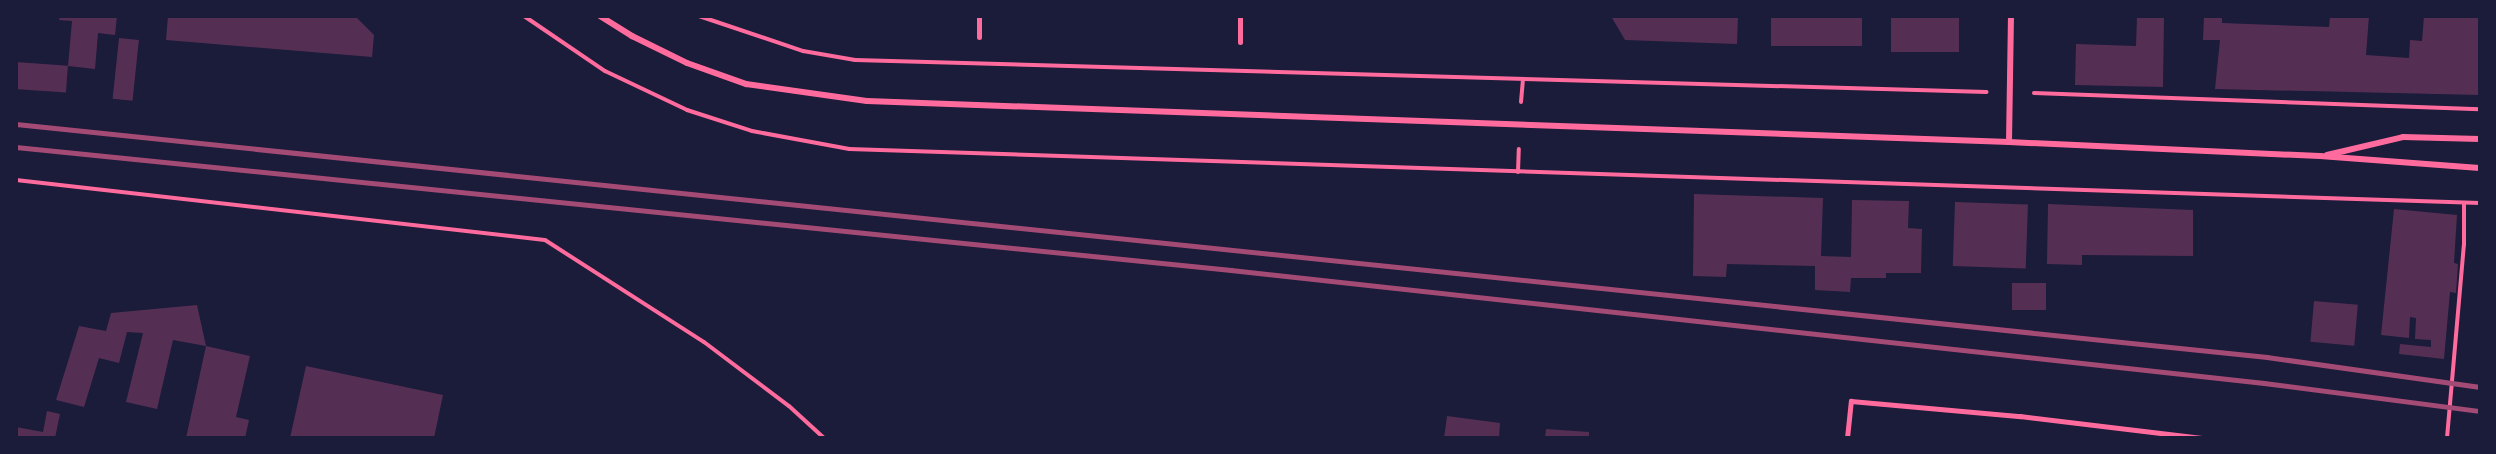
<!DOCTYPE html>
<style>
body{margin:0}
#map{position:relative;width:2496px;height:454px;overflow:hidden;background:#1b1b3a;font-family:"Space Grotesk",sans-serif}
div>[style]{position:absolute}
.building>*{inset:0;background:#542f53;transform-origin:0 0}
.path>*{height:4px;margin:-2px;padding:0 2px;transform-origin:2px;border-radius:2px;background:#ff6b9d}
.service>*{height:4.5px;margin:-2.25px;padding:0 2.25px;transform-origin:2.25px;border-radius:2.25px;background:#ff6b9d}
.pedestrian>*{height:5px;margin:-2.5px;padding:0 2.5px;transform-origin:2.5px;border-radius:2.5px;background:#ff6b9d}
.minor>*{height:6px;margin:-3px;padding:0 3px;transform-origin:3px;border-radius:3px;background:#ff6b9d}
.rail>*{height:4.5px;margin:-2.25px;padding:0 2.25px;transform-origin:2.25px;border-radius:2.25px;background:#a44b75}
span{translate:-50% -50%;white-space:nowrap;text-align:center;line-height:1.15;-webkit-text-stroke:4.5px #1b1b3a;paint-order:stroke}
.frame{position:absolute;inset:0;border:18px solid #1b1b3a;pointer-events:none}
</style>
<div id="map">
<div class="building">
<div style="clip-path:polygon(60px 16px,117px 16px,115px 35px,98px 33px,95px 69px,68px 66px,72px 21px,59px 20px)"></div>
<div style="clip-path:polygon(168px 16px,355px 16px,374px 35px,372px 57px,166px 40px)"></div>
<div style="clip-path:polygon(1611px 16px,1738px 16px,1737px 44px,1625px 40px)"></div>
<div style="left:1771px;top:16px;width:91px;height:30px"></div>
<div style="left:1891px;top:16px;width:68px;height:36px"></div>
<div style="clip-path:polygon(2137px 16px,2164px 16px,2163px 87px,2075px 85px,2076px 44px,2136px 46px)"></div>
<div style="clip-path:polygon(2204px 16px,2222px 16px,2222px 23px,2329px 27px,2330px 16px,2369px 16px,2366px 55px,2409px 58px,2410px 40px,2422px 41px,2424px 16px,2480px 16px,2480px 95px,2215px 89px,2220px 40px,2203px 40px)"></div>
<div style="left:119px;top:38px;width:20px;height:61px;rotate:6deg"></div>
<div style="left:16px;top:62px;width:52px;height:27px;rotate:4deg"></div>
<div style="clip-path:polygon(1694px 194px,1823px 198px,1821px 256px,1851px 257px,1852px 200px,1909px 201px,1908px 228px,1922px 229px,1921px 273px,1886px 273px,1886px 278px,1851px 278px,1850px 292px,1815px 290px,1815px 266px,1727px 264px,1726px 277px,1693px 276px)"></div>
<div style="left:1955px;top:202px;width:73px;height:64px;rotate:2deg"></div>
<div style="clip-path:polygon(2048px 204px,2193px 210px,2193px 256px,2082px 255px,2082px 265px,2047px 264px)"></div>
<div style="clip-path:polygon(2394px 209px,2457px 215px,2454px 263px,2458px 264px,2456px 293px,2450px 292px,2444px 359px,2399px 354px,2400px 344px,2431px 347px,2431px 340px,2415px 339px,2416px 318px,2410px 317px,2409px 338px,2381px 335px)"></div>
<div style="left:2012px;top:283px;width:34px;height:27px"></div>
<div style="left:2314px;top:301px;width:44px;height:41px;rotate:5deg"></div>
<div style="clip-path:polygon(197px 305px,206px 346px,173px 340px,157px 409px,126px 402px,143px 333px,127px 332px,119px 363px,99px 358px,84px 407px,56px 400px,79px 326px,106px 331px,111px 313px)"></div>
<div style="clip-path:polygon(206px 346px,250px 356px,236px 417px,249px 420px,245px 438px,186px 438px)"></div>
<div style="clip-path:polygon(306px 366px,443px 395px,434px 438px,290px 438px)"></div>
<div style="clip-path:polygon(47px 411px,60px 414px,55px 438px,16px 438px,16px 427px,43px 432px)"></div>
<div style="clip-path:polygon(1447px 416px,1500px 423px,1499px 438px,1444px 438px)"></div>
<div style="clip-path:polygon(1546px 429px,1589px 432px,1589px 438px,1545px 438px)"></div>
</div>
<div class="path">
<div style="left:524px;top:16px;width:98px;rotate:34.2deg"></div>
<div style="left:605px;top:71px;width:91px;rotate:25.4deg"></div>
<div style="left:687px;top:110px;width:68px;rotate:17.9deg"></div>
<div style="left:752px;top:131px;width:99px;rotate:10.5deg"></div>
<div style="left:849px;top:149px;width:1632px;rotate:1.9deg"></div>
<div style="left:699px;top:16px;width:110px;rotate:18.6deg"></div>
<div style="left:803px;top:51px;width:53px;rotate:9.8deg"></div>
<div style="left:855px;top:60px;width:1132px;rotate:1.62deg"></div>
<div style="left:2034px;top:93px;width:446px;rotate:2.1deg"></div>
<div style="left:1521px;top:102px;width:23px;rotate:-85deg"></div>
<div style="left:1518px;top:172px;width:23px;rotate:-88deg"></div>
<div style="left:16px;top:180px;width:532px;rotate:6.47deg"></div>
<div style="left:545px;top:240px;width:189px;rotate:32.7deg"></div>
<div style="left:704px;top:342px;width:106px;rotate:37deg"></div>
<div style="left:789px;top:406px;width:47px;rotate:42.4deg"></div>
<div style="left:2447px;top:438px;width:194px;rotate:-85deg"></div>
<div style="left:2464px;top:245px;width:42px;rotate:-90deg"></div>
</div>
<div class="service">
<div style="left:1847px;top:438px;width:37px;rotate:-84deg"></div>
<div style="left:1851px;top:401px;width:170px;rotate:5.1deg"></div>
<div style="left:2020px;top:416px;width:183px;rotate:6.9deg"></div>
</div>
<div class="pedestrian">
<div style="left:1240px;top:16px;width:26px;rotate:90deg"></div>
<div style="left:979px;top:37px;width:21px;rotate:-90deg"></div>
</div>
<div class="minor">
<div style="left:600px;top:16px;width:38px;rotate:32deg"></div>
<div style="left:632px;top:36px;width:61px;rotate:26.1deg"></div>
<div style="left:687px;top:63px;width:63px;rotate:19.6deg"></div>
<div style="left:746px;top:84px;width:122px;rotate:8deg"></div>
<div style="left:867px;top:101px;width:1143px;rotate:2.06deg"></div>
<div style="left:2009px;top:142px;width:311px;rotate:2.6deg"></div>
<div style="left:2320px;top:156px;width:160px;rotate:4.3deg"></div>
<div style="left:2009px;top:142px;width:126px;rotate:-89.1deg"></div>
<div style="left:2327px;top:155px;width:78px;rotate:-13.3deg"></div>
<div style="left:2403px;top:137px;width:77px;rotate:1.5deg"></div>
</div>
<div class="rail">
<div style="left:16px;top:124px;width:2263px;rotate:5.91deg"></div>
<div style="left:2267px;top:357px;width:215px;rotate:8deg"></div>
<div style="left:16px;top:147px;width:1221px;rotate:5.78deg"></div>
<div style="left:1231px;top:270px;width:1039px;rotate:6.24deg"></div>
<div style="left:2264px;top:383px;width:218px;rotate:7.4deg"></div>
</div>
<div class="frame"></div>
</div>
